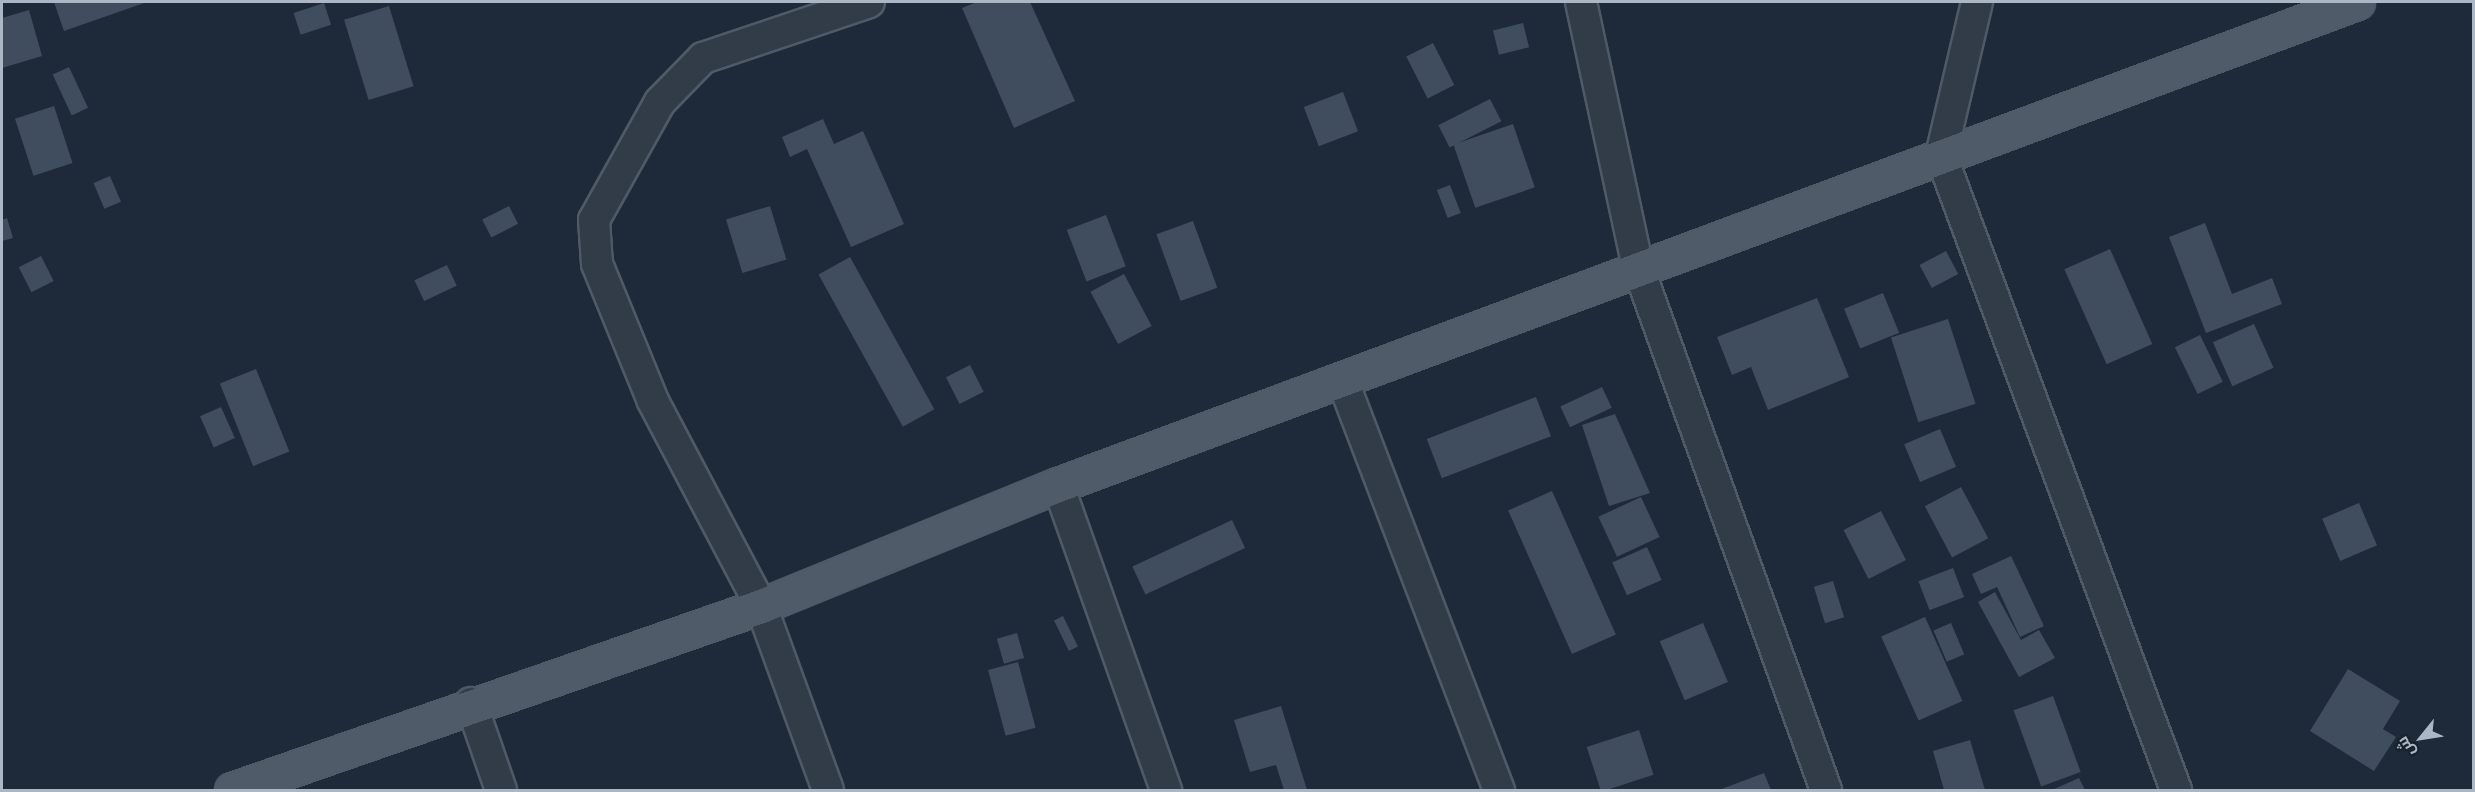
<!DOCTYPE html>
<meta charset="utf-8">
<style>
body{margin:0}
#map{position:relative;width:2475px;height:792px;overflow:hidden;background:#1e2a39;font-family:Inter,Cairo,sans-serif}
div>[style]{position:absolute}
.building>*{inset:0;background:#3f4d5e;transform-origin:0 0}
.roads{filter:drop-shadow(2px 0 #4f5a67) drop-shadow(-2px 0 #4f5a67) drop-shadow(0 2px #4f5a67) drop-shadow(0 -2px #4f5a67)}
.street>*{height:30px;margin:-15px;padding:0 15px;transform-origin:15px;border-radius:15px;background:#323c49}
.primary>*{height:33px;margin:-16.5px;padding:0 16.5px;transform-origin:16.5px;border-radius:16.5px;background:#4f5b69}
span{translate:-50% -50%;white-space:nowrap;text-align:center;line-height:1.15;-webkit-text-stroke:4.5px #18212d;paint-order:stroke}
.frame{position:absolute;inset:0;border:3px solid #acb7c6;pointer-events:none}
.north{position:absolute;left:2391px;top:708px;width:60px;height:60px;-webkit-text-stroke:4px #18212d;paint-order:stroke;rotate:240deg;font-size:16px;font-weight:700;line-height:24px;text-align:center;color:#acb7c6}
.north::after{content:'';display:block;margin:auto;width:21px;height:27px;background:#acb7c6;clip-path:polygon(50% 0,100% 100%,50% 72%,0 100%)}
</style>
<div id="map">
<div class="building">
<div style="clip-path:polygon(54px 2px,147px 2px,64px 31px)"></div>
<div style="clip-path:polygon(977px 2px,1030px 2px,1075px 101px,1014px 128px,962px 8px)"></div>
<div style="left:324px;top:3px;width:23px;height:32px;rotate:72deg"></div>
<div style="left:389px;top:6px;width:84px;height:47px;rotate:73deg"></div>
<div style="clip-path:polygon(29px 10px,42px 56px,2px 68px,2px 18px)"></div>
<div style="left:1523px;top:23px;width:25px;height:31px;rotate:76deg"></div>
<div style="left:1433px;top:43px;width:47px;height:30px;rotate:63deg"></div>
<div style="left:69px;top:67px;width:45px;height:18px;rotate:65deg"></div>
<div style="left:1343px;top:92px;width:42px;height:42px;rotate:69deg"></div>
<div style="left:1490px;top:99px;width:25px;height:58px;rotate:63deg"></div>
<div style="left:54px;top:106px;width:60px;height:41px;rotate:72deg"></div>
<div style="clip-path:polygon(823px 119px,834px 144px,863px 131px,904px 224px,851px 247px,807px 149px,790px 157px,782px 137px)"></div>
<div style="left:1513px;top:124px;width:67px;height:63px;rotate:71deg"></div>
<div style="left:110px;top:176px;width:28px;height:18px;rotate:67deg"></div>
<div style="left:1450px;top:185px;width:30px;height:14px;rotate:69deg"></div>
<div style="left:509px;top:206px;width:20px;height:30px;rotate:63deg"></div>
<div style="left:770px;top:206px;width:56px;height:46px;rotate:73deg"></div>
<div style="left:1106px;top:215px;width:55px;height:42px;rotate:69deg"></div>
<div style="clip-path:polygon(7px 218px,13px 238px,2px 241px,2px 220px)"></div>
<div style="left:1193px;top:221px;width:71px;height:39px;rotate:70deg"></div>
<div style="clip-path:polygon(2205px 223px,2232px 294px,2272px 278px,2282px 304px,2206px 333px,2169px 237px)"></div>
<div style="left:2110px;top:249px;width:104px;height:50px;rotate:66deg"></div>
<div style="left:1946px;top:251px;width:26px;height:30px;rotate:62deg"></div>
<div style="left:41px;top:256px;width:28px;height:25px;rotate:63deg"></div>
<div style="left:850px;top:257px;width:174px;height:36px;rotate:61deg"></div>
<div style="left:447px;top:265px;width:23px;height:36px;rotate:65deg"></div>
<div style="left:1124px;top:274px;width:59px;height:38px;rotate:62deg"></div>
<div style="left:1883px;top:293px;width:43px;height:42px;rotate:68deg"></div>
<div style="clip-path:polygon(1817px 298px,1849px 377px,1768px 410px,1751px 367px,1732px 375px,1717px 337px)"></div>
<div style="left:1948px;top:319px;width:89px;height:60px;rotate:72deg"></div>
<div style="left:2254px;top:324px;width:48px;height:45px;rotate:66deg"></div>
<div style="left:2200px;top:335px;width:52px;height:28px;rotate:64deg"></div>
<div style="left:970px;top:365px;width:30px;height:27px;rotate:63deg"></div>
<div style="left:256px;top:369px;width:89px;height:39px;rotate:68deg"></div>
<div style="left:1602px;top:387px;width:23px;height:46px;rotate:65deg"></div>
<div style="left:1536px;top:397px;width:42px;height:117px;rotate:69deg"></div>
<div style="left:221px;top:407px;width:34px;height:23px;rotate:66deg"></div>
<div style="clip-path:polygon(1615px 414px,1650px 493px,1609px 506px,1582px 425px)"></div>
<div style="left:1940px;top:429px;width:41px;height:39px;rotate:67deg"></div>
<div style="left:1961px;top:487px;width:58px;height:41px;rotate:62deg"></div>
<div style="left:1552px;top:491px;width:157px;height:48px;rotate:66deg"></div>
<div style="left:1641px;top:497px;width:44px;height:47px;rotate:65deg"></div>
<div style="left:2359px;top:503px;width:46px;height:40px;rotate:67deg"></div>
<div style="left:1881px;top:511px;width:55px;height:42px;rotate:63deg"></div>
<div style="left:1232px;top:520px;width:31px;height:110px;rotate:65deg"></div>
<div style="left:1647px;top:547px;width:36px;height:38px;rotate:66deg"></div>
<div style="clip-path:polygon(2011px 556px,2044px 626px,2020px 637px,1997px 587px,1981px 594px,1972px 574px)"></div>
<div style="left:1953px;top:568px;width:31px;height:37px;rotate:69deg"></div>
<div style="left:1833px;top:581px;width:38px;height:20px;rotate:73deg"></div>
<div style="clip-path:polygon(1995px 592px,2021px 640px,2039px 630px,2055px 658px,2019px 677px,1978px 602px)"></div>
<div style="left:1063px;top:616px;width:34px;height:10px;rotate:64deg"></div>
<div style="left:1925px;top:617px;width:92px;height:48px;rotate:66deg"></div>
<div style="left:1703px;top:623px;width:64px;height:47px;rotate:67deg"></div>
<div style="left:1951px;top:623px;width:34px;height:19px;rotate:67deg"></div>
<div style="left:1017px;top:633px;width:26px;height:21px;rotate:74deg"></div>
<div style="left:1018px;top:662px;width:68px;height:31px;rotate:75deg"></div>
<div style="clip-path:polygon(2348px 669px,2400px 701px,2383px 729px,2396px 737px,2374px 771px,2310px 731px)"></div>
<div style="left:2053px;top:696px;width:81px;height:42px;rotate:70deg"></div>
<div style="clip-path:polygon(1281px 706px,1307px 790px,1284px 790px,1276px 765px,1250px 772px,1234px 720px)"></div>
<div style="left:1639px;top:730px;width:47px;height:55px;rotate:72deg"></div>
<div style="clip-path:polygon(1970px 740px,1985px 790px,1944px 790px,1933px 751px)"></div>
<div style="clip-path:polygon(1764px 773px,1771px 790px,1719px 790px)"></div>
<div style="clip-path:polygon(2079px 778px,2085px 790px,2052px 790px)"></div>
</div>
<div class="roads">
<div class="street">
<div style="left:1581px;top:2px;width:271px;rotate:77.9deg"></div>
<div style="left:1638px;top:267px;width:556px;rotate:70.23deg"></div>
<div style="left:1977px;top:2px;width:157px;rotate:103.2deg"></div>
<div style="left:1941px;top:155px;width:677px;rotate:69.69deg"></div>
<div style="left:1342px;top:379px;width:440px;rotate:69.1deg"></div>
<div style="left:1058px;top:485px;width:324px;rotate:70.5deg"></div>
<div style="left:471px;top:703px;width:92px;rotate:71deg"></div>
<div style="left:828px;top:790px;width:196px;rotate:-110deg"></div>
<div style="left:761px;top:606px;width:232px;rotate:-117.8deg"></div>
<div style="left:653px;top:401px;width:148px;rotate:-112.2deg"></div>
<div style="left:597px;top:264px;width:44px;rotate:-93.9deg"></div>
<div style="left:594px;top:220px;width:135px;rotate:-60.8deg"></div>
<div style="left:660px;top:102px;width:62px;rotate:-45.7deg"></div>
<div style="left:703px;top:58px;width:175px;rotate:-18.6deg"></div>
</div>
<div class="primary">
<div style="left:232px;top:790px;width:560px;rotate:-19.18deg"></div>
<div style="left:761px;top:606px;width:321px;rotate:-22.2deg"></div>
<div style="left:1058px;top:485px;width:1386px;rotate:-20.4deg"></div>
</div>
</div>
<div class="frame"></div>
<div class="north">ش</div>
</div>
